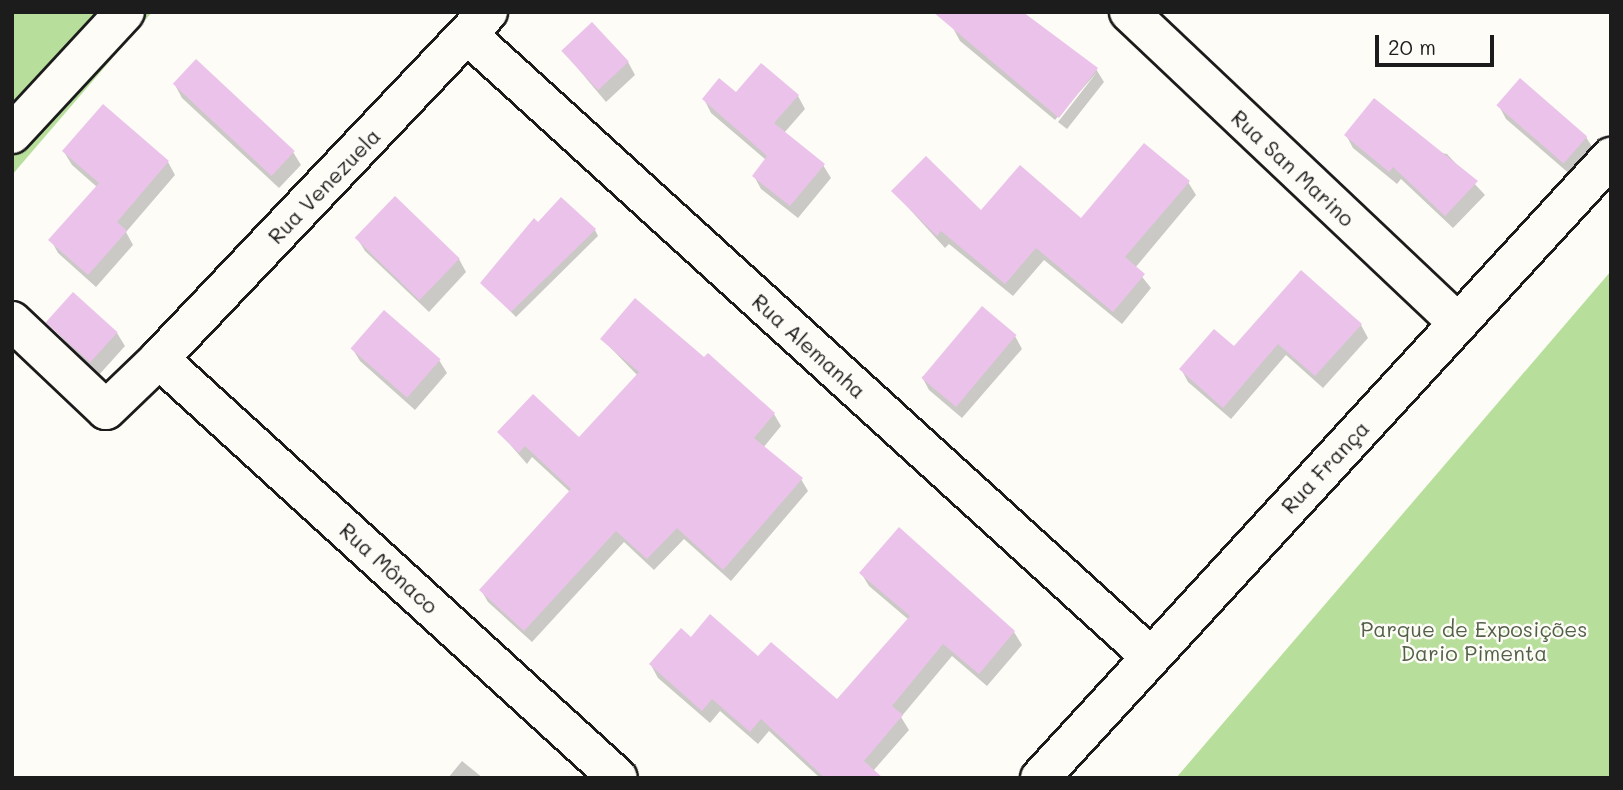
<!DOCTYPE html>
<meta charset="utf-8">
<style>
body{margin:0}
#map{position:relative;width:1623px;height:790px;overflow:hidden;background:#fdfcf7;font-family:Mali,sans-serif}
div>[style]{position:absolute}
.green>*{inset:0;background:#b7df9b}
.shadow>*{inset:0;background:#0003}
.building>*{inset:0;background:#ebc2ea;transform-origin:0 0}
.roads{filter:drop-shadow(2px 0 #1c1c1c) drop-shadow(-2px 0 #1c1c1c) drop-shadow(0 2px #1c1c1c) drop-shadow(0 -2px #1c1c1c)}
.street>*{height:38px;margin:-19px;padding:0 19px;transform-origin:19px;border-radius:19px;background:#fdfcf7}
.secondary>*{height:38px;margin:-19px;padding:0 19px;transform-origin:19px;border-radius:19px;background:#fdfcf7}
span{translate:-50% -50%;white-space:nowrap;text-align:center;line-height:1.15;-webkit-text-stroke:5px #fdfcf7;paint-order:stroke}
.street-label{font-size:21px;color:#1c1c1c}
.park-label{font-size:21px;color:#526048}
.frame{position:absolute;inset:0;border:14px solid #1c1c1c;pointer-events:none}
.scale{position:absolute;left:1375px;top:35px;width:119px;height:32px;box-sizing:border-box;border:4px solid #1c1c1c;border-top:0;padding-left:9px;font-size:21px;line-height:24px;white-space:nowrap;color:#1c1c1c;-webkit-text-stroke:5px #fdfcf7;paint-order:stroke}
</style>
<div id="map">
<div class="green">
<div style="clip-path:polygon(12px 12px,152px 12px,12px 175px)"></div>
<div style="clip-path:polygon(1611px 271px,1611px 778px,1176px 778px)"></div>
</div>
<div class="shadow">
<div style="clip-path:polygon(953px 28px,1096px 69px,1104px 82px,1067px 129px,1058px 122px,1097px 72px,1055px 120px,960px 41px)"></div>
<div style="clip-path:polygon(564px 52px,628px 62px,635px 75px,606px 102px)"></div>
<div style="clip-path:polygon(1521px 81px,1586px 137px,1594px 150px,1572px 176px,1506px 119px,1499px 106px)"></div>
<div style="clip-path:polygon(175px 85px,293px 152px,301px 165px,279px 188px,182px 98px)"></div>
<div style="clip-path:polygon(736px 94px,798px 96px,805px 109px,784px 133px,823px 165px,831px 178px,798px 218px,761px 189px,754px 176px,766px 160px,711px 113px,704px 99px)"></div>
<div style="clip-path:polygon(1346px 135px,1447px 154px,1485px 195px,1453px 228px,1401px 179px,1397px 184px,1353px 148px)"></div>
<div style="clip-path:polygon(64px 152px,168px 162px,175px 175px,126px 232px,133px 245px,96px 287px,58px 253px,51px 240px,97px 187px,72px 165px)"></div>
<div style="clip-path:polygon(1188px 182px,1196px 195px,1135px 268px,1151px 288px,1122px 324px,1044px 260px,1013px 296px,949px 244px,945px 248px,893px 191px,981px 213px,1081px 220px)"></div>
<div style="clip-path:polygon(538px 224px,595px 230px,598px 236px,516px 317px,483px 283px)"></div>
<div style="clip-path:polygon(357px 238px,459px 259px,466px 272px,429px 312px,365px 251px)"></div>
<div style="clip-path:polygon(73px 294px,117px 333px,125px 346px,98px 376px,47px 322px)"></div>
<div style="clip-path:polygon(1361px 325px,1368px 338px,1323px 388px,1286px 355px,1231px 419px,1188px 382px,1181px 369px,1234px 349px)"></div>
<div style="clip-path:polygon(1015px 336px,1022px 349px,962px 418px,929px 390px,922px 377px)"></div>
<div style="clip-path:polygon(602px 339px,774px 414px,781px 426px,763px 448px,801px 479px,808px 491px,731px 581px,684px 539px,654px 570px,624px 542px,532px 642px,488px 602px,481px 590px,570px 492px,532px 457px,527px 464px,499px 432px,579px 439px,638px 376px)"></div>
<div style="clip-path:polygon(352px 348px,439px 360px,447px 373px,415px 410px,360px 361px)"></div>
<div style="clip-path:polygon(861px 573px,1014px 632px,1022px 645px,987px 686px,952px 656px,901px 717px,909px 730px,873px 771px,880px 778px,820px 778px,769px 731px,758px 744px,720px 711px,710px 723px,658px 678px,651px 665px,691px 639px,759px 659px,837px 702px,909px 620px,869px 586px)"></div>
<div style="clip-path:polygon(462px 761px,483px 778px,448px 778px)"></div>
</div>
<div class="building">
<div style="clip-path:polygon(933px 12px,1023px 12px,1098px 68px,1059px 118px)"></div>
<div style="left:592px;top:22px;width:54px;height:42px;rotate:47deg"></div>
<div style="left:196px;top:59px;width:135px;height:34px;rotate:43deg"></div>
<div style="clip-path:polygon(761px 63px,799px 95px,774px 123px,825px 164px,790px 206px,752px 176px,767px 156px,702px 99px,719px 78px,736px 92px)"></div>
<div style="left:1520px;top:78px;width:89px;height:36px;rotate:41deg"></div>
<div style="clip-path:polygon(1374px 98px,1478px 181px,1445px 216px,1393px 167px,1389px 172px,1344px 135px)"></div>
<div style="clip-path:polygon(103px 104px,169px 161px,117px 222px,127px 231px,88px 275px,48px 240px,99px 183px,62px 151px)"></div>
<div style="clip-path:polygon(1144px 143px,1190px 181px,1125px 257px,1145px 274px,1113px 312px,1036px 248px,1005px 284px,941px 231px,937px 236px,891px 191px,926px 156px,981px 210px,1020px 165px,1081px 218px)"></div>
<div style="left:395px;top:196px;width:90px;height:58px;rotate:44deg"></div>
<div style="clip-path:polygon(561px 197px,596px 229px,511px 312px,480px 283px,534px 218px,538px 222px)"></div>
<div style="clip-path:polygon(1301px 270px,1362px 324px,1315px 376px,1278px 344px,1223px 408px,1179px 369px,1214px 329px,1234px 346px)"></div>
<div style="left:73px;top:292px;width:60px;height:41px;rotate:42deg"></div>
<div style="clip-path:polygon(635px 298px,704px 357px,708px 353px,775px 413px,754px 438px,803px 478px,723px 570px,677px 528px,647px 559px,616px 531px,524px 631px,479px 590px,571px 489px,525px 446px,519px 453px,497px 432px,533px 394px,579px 437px,639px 372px,600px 339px)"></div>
<div style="left:982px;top:306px;width:45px;height:94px;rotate:40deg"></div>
<div style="left:384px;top:310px;width:75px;height:51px;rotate:41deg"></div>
<div style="clip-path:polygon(899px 527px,1015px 631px,979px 674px,943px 644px,892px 706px,903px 715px,864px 761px,883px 778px,825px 778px,761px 719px,750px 732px,712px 699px,702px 711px,649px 664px,681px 628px,691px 637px,710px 614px,758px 656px,771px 642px,837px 699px,910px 616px,859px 573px)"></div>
</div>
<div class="roads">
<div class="street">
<div style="left:1129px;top:12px;width:453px;rotate:43.4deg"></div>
<div style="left:468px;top:35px;width:924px;rotate:42.32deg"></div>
<div style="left:12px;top:134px;width:166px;rotate:-47.2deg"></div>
<div style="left:12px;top:321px;width:129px;rotate:43.4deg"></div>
<div style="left:106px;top:410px;width:74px;rotate:-43.9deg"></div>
<div style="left:1040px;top:778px;width:844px;rotate:-47.4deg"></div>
</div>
<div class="secondary">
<div style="left:488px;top:12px;width:478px;rotate:133.5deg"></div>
<div style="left:159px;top:359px;width:621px;rotate:42.39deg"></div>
</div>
</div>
<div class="street-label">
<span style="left:1293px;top:168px;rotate:43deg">Rua San Marino</span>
<span style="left:324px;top:186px;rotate:-46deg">Rua Venezuela</span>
<span style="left:809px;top:346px;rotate:42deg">Rua Alemanha</span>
<span style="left:1325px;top:467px;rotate:-47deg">Rua França</span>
<span style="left:389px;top:568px;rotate:42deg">Rua Mônaco</span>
</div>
<div class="park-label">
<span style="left:1474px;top:641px">Parque de Exposições<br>Dario Pimenta</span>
</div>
<div class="frame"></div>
<div class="scale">20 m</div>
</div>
